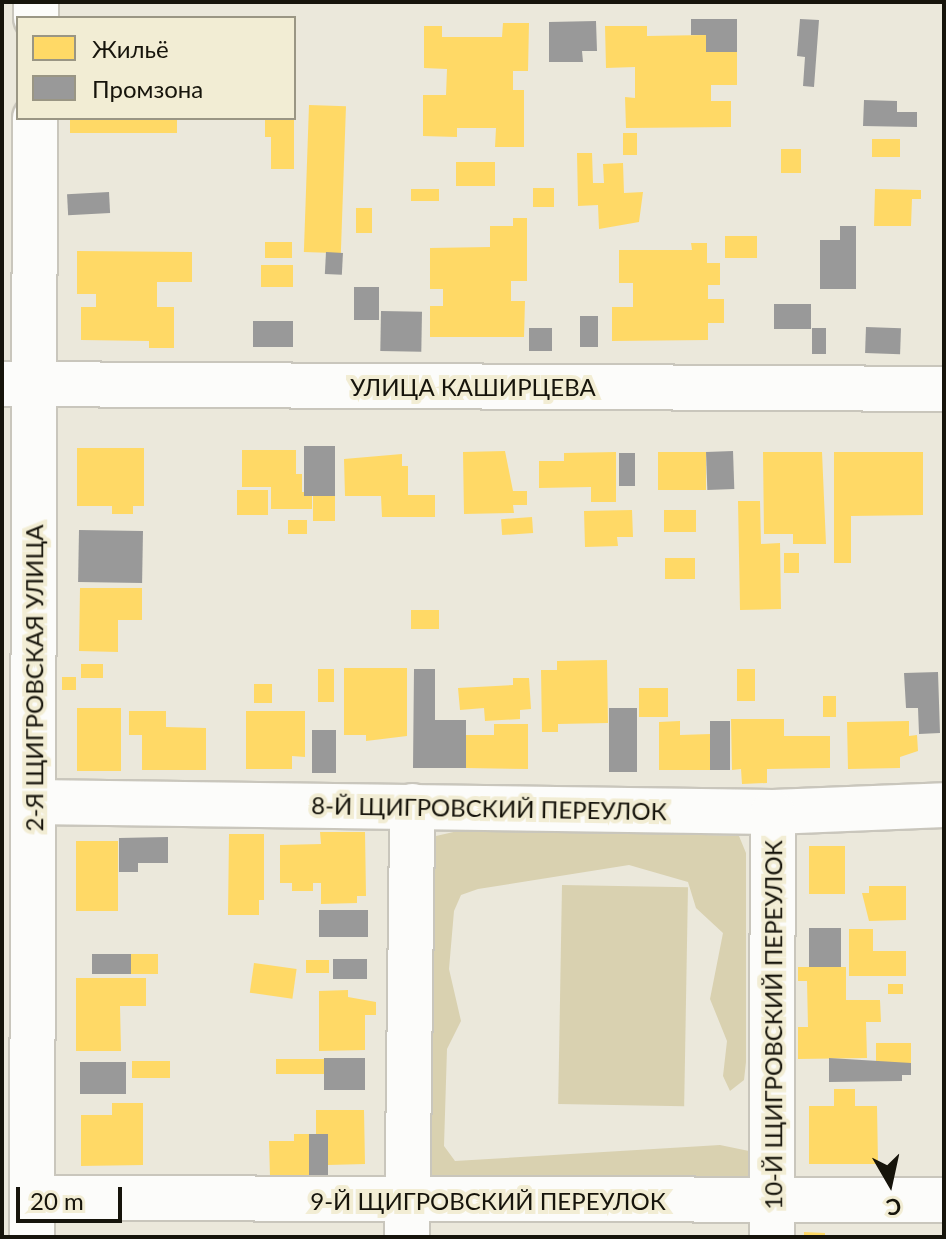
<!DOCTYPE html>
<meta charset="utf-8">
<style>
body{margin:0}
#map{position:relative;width:946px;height:1239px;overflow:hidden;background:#ebe8db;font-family:Lato,sans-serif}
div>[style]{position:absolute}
.green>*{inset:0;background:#d9d1b0;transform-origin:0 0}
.homes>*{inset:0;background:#ffd966;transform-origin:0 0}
.industry>*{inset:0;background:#999;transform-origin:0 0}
.roads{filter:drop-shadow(2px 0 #c9c6bc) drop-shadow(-2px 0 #c9c6bc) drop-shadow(0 2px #c9c6bc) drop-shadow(0 -2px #c9c6bc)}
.minor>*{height:44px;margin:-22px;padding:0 22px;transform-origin:22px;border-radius:22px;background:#fcfcfa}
span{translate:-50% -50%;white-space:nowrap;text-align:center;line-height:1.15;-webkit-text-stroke:8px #f2edd4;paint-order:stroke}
.street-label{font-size:24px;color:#16140b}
.frame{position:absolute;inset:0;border:4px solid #16140b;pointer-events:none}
.legend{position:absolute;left:16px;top:16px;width:280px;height:104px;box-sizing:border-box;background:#f2edd4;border:2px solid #9a9684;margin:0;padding:10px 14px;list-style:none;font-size:24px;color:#16140b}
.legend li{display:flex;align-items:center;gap:16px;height:40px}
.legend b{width:40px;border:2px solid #9a9684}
.north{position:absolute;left:850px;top:1143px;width:80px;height:80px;-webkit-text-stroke:6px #f2edd4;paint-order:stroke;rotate:171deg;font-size:22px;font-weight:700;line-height:32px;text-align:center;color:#16140b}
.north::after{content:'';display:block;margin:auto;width:28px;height:36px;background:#16140b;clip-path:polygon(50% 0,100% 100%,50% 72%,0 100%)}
.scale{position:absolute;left:16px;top:1187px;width:106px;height:36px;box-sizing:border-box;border:4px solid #16140b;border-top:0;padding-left:10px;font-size:24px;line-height:28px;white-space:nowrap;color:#16140b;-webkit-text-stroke:6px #f2edd4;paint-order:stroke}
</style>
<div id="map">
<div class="green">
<div style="clip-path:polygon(471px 828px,739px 836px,746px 853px,746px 1062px,744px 1080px,730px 1091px,723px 1076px,727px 1041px,710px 999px,723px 933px,696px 908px,688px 882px,629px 865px,478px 889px,461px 895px,454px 911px,449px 969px,461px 1021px,447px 1049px,444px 1146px,455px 1161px,720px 1145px,749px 1151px,755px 1166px,748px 1183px,432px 1188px,416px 1167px,425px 850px,436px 836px)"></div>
<div style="left:562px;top:885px;width:126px;height:219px;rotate:1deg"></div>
</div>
<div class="homes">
<div style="clip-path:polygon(503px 23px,529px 23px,528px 71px,513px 71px,513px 90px,524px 90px,524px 147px,495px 147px,496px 128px,457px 128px,457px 137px,423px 136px,423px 95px,446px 95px,447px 69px,424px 68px,424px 26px,442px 26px,442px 37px,502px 37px)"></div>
<div style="clip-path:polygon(605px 26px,647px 26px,647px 36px,706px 35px,706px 52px,737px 52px,737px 85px,711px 85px,711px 101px,731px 101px,731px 127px,626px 128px,625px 97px,635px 98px,635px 67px,606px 68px)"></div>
<div style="left:309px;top:105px;width:37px;height:147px;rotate:2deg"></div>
<div style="left:70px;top:118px;width:107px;height:15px"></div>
<div style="clip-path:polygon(265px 118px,294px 118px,294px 169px,271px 169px,271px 137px,265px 137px)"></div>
<div style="left:623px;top:133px;width:14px;height:22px"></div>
<div style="left:872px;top:139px;width:28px;height:18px"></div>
<div style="left:781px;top:149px;width:20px;height:24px"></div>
<div style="clip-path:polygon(577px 153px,592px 153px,593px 183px,604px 183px,603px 164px,623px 163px,624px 193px,643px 192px,639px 222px,599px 229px,598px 205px,578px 206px)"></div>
<div style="left:456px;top:162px;width:39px;height:24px"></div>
<div style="left:554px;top:188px;width:19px;height:21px;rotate:90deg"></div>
<div style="left:411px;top:189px;width:28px;height:12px"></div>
<div style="clip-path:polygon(875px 189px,921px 190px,921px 199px,912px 199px,911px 226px,874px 226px)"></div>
<div style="left:356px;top:208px;width:16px;height:25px"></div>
<div style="clip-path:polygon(513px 218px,527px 218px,527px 281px,511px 281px,511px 301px,525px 301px,524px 337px,430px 337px,430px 306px,443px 306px,443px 289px,430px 289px,430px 248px,490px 247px,490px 226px,513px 226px)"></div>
<div style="left:757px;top:236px;width:22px;height:32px;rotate:90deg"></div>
<div style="left:265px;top:242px;width:27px;height:16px"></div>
<div style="clip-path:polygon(691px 243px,707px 243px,707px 263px,720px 263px,720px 285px,708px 285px,708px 299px,724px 299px,724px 323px,708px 323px,708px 340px,612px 341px,612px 307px,633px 307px,633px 283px,619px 283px,619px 250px,692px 250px)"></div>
<div style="clip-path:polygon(77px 251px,192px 252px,192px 282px,157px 282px,157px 307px,174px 307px,174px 348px,149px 348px,149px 341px,81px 340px,81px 307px,96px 307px,96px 294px,77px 294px)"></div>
<div style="left:293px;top:265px;width:22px;height:32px;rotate:90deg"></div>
<div style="clip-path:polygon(77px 448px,144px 448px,144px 506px,133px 506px,133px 514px,112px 514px,112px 506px,77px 506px)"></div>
<div style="clip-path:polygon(242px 450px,296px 450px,296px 474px,302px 474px,302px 492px,312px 492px,312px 509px,271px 509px,271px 487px,242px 487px)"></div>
<div style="clip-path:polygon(505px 451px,513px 491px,527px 491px,527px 505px,513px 505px,514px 513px,464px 514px,463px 452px)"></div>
<div style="clip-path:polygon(616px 452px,616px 502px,591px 502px,591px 487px,539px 488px,539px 461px,564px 461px,564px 453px)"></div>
<div style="left:706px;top:452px;width:38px;height:48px;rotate:90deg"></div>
<div style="clip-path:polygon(763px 452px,822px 452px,826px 544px,793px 544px,793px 534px,764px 534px)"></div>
<div style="clip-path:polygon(834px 452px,923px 452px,923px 515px,851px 516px,851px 563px,834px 563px)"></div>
<div style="clip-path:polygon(402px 454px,402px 466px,408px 466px,408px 495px,435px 495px,435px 517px,382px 517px,381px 496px,345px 496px,344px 459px)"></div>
<div style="left:237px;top:490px;width:31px;height:25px"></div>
<div style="left:313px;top:496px;width:22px;height:25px"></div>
<div style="clip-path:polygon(738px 501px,760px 501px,761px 544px,780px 543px,781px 609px,740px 610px)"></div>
<div style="clip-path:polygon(632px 510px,633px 537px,617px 537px,618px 546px,585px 547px,584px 511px)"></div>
<div style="left:696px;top:510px;width:22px;height:32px;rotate:90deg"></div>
<div style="left:532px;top:517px;width:16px;height:31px;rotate:86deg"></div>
<div style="left:288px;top:520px;width:19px;height:14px"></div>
<div style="left:784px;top:553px;width:15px;height:20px"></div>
<div style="left:695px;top:558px;width:21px;height:30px;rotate:90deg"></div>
<div style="clip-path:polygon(80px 588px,142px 588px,142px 620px,118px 620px,118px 652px,79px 651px)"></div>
<div style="left:411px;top:610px;width:28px;height:19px"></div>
<div style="clip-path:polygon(607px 660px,608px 723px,558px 724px,558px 732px,542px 732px,541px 670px,557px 670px,557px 661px)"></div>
<div style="left:81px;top:664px;width:22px;height:14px"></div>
<div style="clip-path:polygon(344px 668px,407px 668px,407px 736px,366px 741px,366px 735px,344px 735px)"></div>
<div style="left:318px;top:669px;width:16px;height:33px"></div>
<div style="left:737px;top:669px;width:18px;height:32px"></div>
<div style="left:62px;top:677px;width:14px;height:13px"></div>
<div style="clip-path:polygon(513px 678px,529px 678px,531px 709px,520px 710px,520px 719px,485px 721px,484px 708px,460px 710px,458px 688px,513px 685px)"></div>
<div style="left:254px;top:684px;width:18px;height:19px"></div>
<div style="left:639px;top:688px;width:29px;height:29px"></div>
<div style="left:823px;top:696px;width:13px;height:21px"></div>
<div style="left:77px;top:708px;width:44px;height:63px"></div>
<div style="clip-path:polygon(129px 711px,166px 711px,166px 727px,206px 728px,206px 770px,142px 770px,142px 735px,129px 735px)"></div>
<div style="clip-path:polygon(246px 711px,305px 711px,305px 757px,292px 756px,292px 769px,246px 769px)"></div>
<div style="clip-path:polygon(731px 719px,784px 719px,784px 736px,830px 736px,830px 768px,767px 769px,767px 783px,742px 784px,741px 769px,732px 770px)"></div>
<div style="clip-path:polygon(680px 721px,680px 735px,711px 734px,711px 770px,659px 770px,659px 722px)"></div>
<div style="clip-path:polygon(909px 721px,909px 736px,917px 735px,918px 751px,900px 757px,900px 768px,848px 769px,847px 722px)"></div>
<div style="clip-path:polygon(494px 724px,528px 724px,528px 769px,466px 768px,466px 735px,494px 735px)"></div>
<div style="clip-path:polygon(320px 832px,365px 832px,366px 896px,357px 896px,357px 903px,321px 904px,321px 883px,313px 883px,313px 891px,292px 891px,292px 883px,280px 883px,280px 845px,321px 844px)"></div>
<div style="clip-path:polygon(229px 834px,264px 834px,264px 900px,259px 900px,259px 915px,228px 915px)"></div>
<div style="left:76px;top:841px;width:42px;height:70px"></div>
<div style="left:809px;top:846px;width:36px;height:48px"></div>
<div style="clip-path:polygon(869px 886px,906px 886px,906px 920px,869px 921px,862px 893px,869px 893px)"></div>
<div style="clip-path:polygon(849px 929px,873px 929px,873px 951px,906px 951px,906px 976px,849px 976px)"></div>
<div style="left:131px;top:954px;width:27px;height:20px"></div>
<div style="left:306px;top:960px;width:23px;height:13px"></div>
<div style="left:254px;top:963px;width:43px;height:30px;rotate:8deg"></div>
<div style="clip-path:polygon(798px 967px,846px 967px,846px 1000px,880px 1000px,881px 1022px,866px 1022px,867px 1058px,798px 1059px,798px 1027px,808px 1027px,807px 981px,798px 981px)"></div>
<div style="clip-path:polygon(76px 978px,146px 978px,146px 1006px,120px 1006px,121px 1051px,76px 1051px)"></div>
<div style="left:888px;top:984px;width:15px;height:10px"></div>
<div style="clip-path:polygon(348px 990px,348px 997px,376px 1002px,376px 1015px,365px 1015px,365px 1050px,319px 1051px,319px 991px)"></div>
<div style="left:876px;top:1043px;width:35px;height:20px"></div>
<div style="left:276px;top:1059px;width:48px;height:15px"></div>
<div style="left:132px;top:1061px;width:38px;height:17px"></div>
<div style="clip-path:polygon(834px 1089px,855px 1089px,855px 1106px,877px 1106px,878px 1164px,809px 1164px,809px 1106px,834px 1106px)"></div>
<div style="clip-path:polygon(112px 1103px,143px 1103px,143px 1165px,81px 1166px,81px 1115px,112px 1115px)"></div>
<div style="clip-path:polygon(316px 1110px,364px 1110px,365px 1164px,328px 1165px,328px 1134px,316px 1134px)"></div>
<div style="clip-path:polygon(294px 1134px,309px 1134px,310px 1176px,270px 1176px,269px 1141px,294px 1141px)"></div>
<div style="clip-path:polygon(804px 1232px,825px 1233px,825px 1237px,804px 1237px)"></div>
</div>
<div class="industry">
<div style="clip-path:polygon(691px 19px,737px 19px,737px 52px,706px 52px,706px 35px,691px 35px)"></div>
<div style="clip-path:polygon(800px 19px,819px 20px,814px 87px,803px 86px,805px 57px,797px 56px)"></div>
<div style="clip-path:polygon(596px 21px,597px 51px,582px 51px,583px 62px,549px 62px,549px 22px)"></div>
<div style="clip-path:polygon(864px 100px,897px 101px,897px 112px,917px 112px,917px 127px,863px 126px)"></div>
<div style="left:109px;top:192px;width:21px;height:42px;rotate:87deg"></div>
<div style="clip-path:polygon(840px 226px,856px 226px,856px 289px,820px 289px,820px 240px,840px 240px)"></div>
<div style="left:326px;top:252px;width:17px;height:22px;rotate:3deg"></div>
<div style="left:354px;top:287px;width:25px;height:33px"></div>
<div style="left:774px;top:304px;width:37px;height:25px"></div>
<div style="left:381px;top:311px;width:41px;height:40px;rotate:1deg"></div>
<div style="left:580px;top:316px;width:18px;height:31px"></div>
<div style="left:253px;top:321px;width:40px;height:26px"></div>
<div style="left:866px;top:327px;width:35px;height:26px;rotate:2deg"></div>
<div style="left:529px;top:328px;width:23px;height:23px"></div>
<div style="left:812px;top:328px;width:14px;height:26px"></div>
<div style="left:335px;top:446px;width:50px;height:31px;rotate:90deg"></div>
<div style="left:733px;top:451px;width:38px;height:27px;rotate:88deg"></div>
<div style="left:619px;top:453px;width:16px;height:33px"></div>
<div style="left:79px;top:530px;width:64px;height:52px;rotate:1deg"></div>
<div style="clip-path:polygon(414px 669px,435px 669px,435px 720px,466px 720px,466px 768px,413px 768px)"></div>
<div style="clip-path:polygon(938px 672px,940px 733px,919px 734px,918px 708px,906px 708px,904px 673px)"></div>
<div style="left:609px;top:708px;width:28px;height:64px"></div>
<div style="left:710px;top:721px;width:20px;height:49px"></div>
<div style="left:312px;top:730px;width:24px;height:43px"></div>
<div style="clip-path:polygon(168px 837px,168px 863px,138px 863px,138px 872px,119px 872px,119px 838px)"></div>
<div style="left:368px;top:910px;width:27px;height:49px;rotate:90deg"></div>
<div style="left:841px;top:928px;width:39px;height:32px;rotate:90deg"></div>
<div style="left:131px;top:954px;width:20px;height:39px;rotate:90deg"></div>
<div style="left:333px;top:959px;width:34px;height:20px"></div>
<div style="left:365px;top:1058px;width:32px;height:41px;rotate:90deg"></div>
<div style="clip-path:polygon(829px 1058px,911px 1063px,911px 1075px,902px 1075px,902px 1081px,829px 1082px)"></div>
<div style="left:80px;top:1062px;width:46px;height:32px"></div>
<div style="left:309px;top:1134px;width:19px;height:42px"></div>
</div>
<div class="roads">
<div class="minor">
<div style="left:36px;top:18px;width:16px;rotate:-90deg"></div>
<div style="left:2px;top:384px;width:942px;rotate:0.3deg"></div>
<div style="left:33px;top:802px;width:740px;rotate:0.77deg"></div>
<div style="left:773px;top:812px;width:171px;rotate:-2.3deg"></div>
<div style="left:32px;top:1198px;width:912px;rotate:0.13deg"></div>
<div style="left:32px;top:1237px;width:1119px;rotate:-89.85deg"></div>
<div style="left:407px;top:1237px;width:431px;rotate:-89.3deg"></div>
<div style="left:772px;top:1237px;width:425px;rotate:-89.9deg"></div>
</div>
</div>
<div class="street-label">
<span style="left:473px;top:387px">УЛИЦА КАШИРЦЕВА</span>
<span style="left:34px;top:678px;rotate:-90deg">2-Я ЩИГРОВСКАЯ УЛИЦА</span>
<span style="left:489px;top:808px;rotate:1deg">8-Й ЩИГРОВСКИЙ ПЕРЕУЛОК</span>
<span style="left:773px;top:1025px;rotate:-90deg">10-Й ЩИГРОВСКИЙ ПЕРЕУЛОК</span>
<span style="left:488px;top:1201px">9-Й ЩИГРОВСКИЙ ПЕРЕУЛОК</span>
</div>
<div class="frame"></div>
<ul class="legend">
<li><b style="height:22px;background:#ffd966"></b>Жильё</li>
<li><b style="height:22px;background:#999"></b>Промзона</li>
</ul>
<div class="north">С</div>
<div class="scale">20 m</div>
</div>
